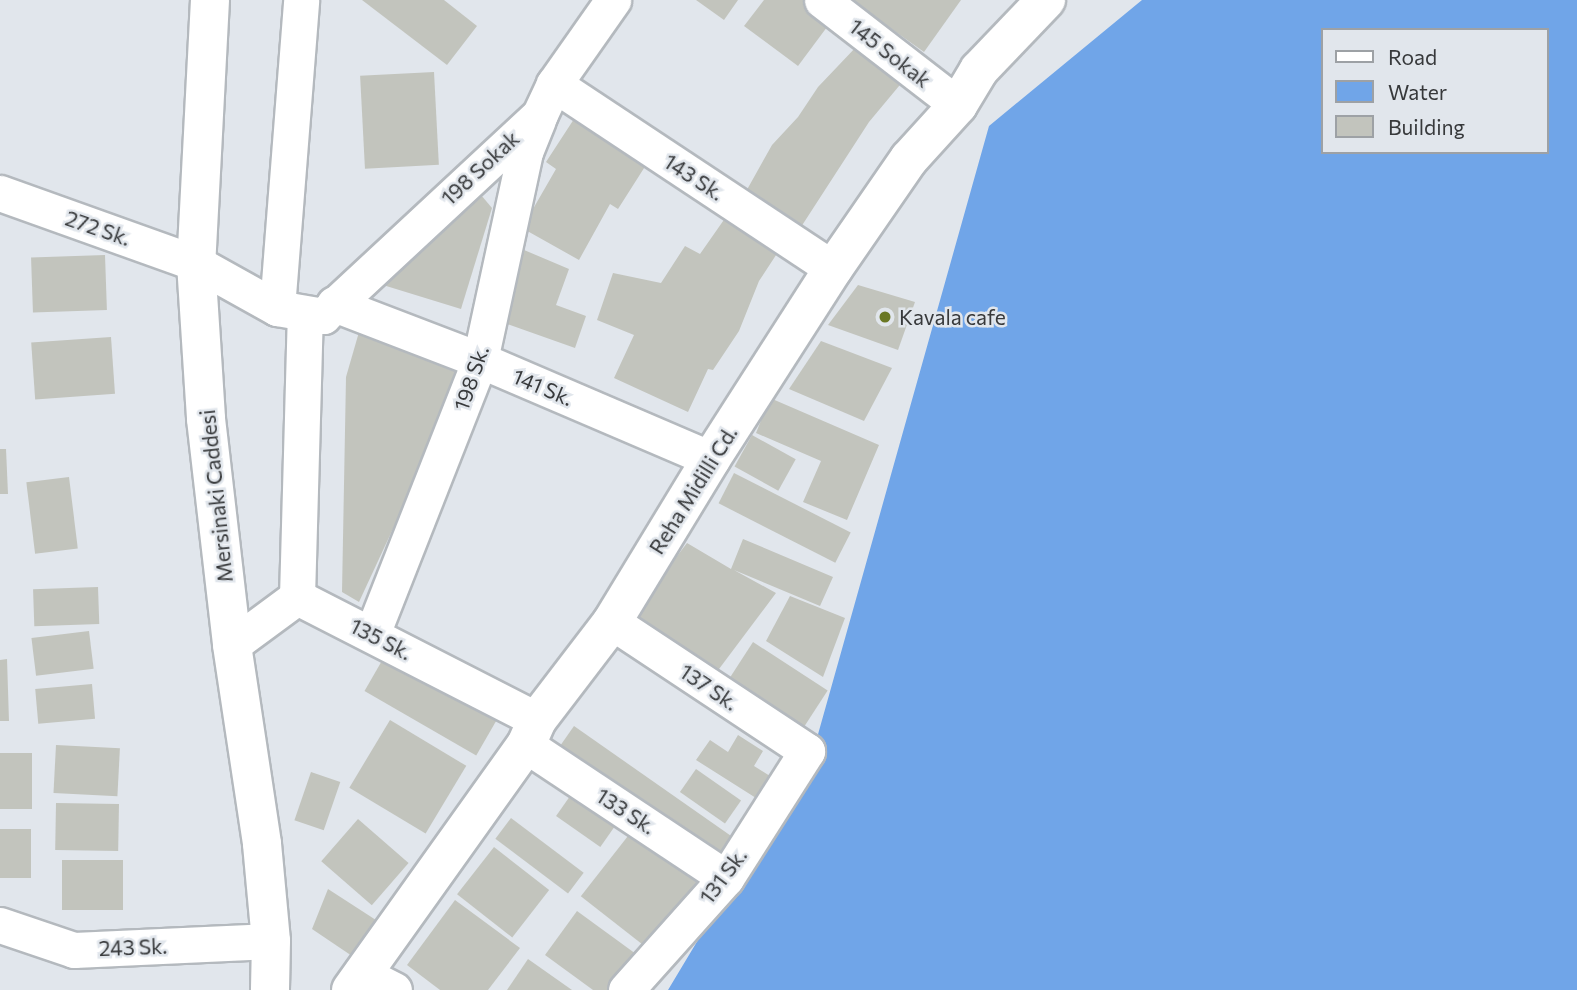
<!DOCTYPE html>
<style>
body{margin:0}
#map{position:relative;width:1577px;height:990px;overflow:hidden;background:#e1e6ec;font-family:Commissioner,sans-serif}
div>[style]{position:absolute}
.water>*{inset:0;background:#70a5e8}
.building>*{inset:0;background:#c2c4bd;transform-origin:0 0}
.roads{filter:drop-shadow(2px 0 #b4b9be) drop-shadow(-2px 0 #b4b9be) drop-shadow(0 2px #b4b9be) drop-shadow(0 -2px #b4b9be)}
.minor>*{height:35px;margin:-17.5px;padding:0 17.5px;transform-origin:17.5px;border-radius:17.5px;background:#fff}
.tertiary>*{height:38px;margin:-19px;padding:0 19px;transform-origin:19px;border-radius:19px;background:#fff}
.dots>*{width:19px;height:19px;translate:-50% -50%;box-sizing:border-box;border:4px solid #e1e6ec;border-radius:50%}
span{translate:-50% -50%;white-space:nowrap;text-align:center;line-height:1.15;-webkit-text-stroke:5px #e1e6ec;paint-order:stroke}
.street-label{font-size:21px;color:#37393b}
.poi-label{font-size:21px;color:#37393b}
.left{translate:0 -50%;text-align:left}
.legend{position:absolute;left:1321px;top:28px;width:228px;height:126px;box-sizing:border-box;background:#e1e6ec;border:2px solid #9da1a5;margin:0;padding:9px 12px;list-style:none;font-size:21px;color:#37393b}
.legend li{display:flex;align-items:center;gap:14px;height:35px}
.legend b{width:35px;border:2px solid #9da1a5}
</style>
<div id="map">
<div class="water">
<div style="clip-path:polygon(evenodd,1142px 0,1577px 0,1577px 990px,668px 990px,815px 745px,989px 126px,1142px 0,1323px 30px,1547px 30px,1547px 152px,1323px 152px,1323px 30px)"></div>
</div>
<div class="building">
<div style="clip-path:polygon(362px 0,444px 0,477px 26px,447px 65px)"></div>
<div style="clip-path:polygon(696px 0,738px 0,724px 20px)"></div>
<div style="clip-path:polygon(764px 0,816px 0,836px 15px,798px 66px,744px 26px)"></div>
<div style="clip-path:polygon(851px 0,961px 0,924px 52px)"></div>
<div style="clip-path:polygon(857px 46px,904px 80px,869px 122px,801px 227px,744px 195px,772px 145px,798px 117px,818px 87px)"></div>
<div style="left:434px;top:72px;width:93px;height:74px;rotate:87deg"></div>
<div style="clip-path:polygon(574px 119px,646px 165px,618px 209px,610px 204px,579px 260px,522px 228px,556px 169px,546px 162px)"></div>
<div style="clip-path:polygon(467px 195px,481px 195px,492px 208px,461px 309px,383px 285px)"></div>
<div style="clip-path:polygon(728px 214px,780px 249px,759px 281px,739px 331px,713px 370px,708px 369px,688px 412px,614px 378px,634px 335px,597px 320px,613px 273px,661px 283px,685px 246px,700px 254px)"></div>
<div style="clip-path:polygon(517px 247px,569px 269px,556px 305px,586px 316px,575px 348px,496px 320px)"></div>
<div style="left:105px;top:255px;width:55px;height:74px;rotate:88deg"></div>
<div style="clip-path:polygon(858px 285px,915px 302px,898px 350px,828px 325px)"></div>
<div style="clip-path:polygon(359px 332px,468px 367px,359px 602px,342px 592px,346px 377px)"></div>
<div style="left:111px;top:337px;width:57px;height:80px;rotate:86deg"></div>
<div style="clip-path:polygon(821px 341px,892px 368px,864px 421px,789px 389px)"></div>
<div style="clip-path:polygon(770px 398px,879px 445px,847px 520px,803px 502px,821px 461px,756px 433px)"></div>
<div style="left:752px;top:435px;width:50px;height:36px;rotate:29deg"></div>
<div style="clip-path:polygon(0 449px,6px 449px,8px 494px,0 494px)"></div>
<div style="left:734px;top:473px;width:131px;height:34px;rotate:27deg"></div>
<div style="left:69px;top:477px;width:72px;height:43px;rotate:83deg"></div>
<div style="clip-path:polygon(743px 539px,833px 577px,820px 606px,734px 570px,776px 593px,713px 677px,630px 618px,687px 543px,731px 569px)"></div>
<div style="left:98px;top:587px;width:37px;height:65px;rotate:88deg"></div>
<div style="clip-path:polygon(790px 596px,845px 618px,823px 677px,766px 641px)"></div>
<div style="left:89px;top:631px;width:38px;height:58px;rotate:83deg"></div>
<div style="left:753px;top:642px;width:89px;height:50px;rotate:33deg"></div>
<div style="left:387px;top:652px;width:129px;height:45px;rotate:30deg"></div>
<div style="clip-path:polygon(7px 659px,9px 721px,0 721px,0 660px)"></div>
<div style="left:92px;top:684px;width:35px;height:57px;rotate:85deg"></div>
<div style="left:390px;top:720px;width:89px;height:79px;rotate:31deg"></div>
<div style="left:574px;top:726px;width:194px;height:32px;rotate:35deg"></div>
<div style="clip-path:polygon(738px 735px,763px 751px,754px 766px,770px 776px,756px 798px,696px 760px,710px 740px,728px 752px)"></div>
<div style="left:56px;top:745px;width:64px;height:48px;rotate:3deg"></div>
<div style="left:0;top:753px;width:32px;height:56px"></div>
<div style="left:696px;top:769px;width:55px;height:28px;rotate:35deg"></div>
<div style="left:311px;top:772px;width:31px;height:51px;rotate:19deg"></div>
<div style="left:575px;top:789px;width:54px;height:33px;rotate:35deg"></div>
<div style="left:56px;top:803px;width:63px;height:47px;rotate:1deg"></div>
<div style="left:511px;top:818px;width:91px;height:26px;rotate:37deg"></div>
<div style="left:358px;top:819px;width:67px;height:56px;rotate:41deg"></div>
<div style="left:635px;top:827px;width:84px;height:88px;rotate:38deg"></div>
<div style="left:0;top:829px;width:31px;height:49px"></div>
<div style="left:494px;top:847px;width:70px;height:60px;rotate:38deg"></div>
<div style="left:123px;top:860px;width:50px;height:61px;rotate:90deg"></div>
<div style="clip-path:polygon(328px 889px,379px 922px,355px 958px,312px 929px)"></div>
<div style="clip-path:polygon(455px 900px,520px 948px,488px 990px,440px 990px,407px 965px)"></div>
<div style="clip-path:polygon(577px 911px,636px 954px,610px 990px,593px 990px,545px 955px)"></div>
<div style="clip-path:polygon(528px 959px,572px 990px,507px 990px)"></div>
</div>
<div class="roads">
<div class="minor">
<div style="left:822px;top:0;width:172px;rotate:37.7deg"></div>
<div style="left:554px;top:84px;width:335px;rotate:33.5deg"></div>
<div style="left:0;top:193px;width:208px;rotate:19.7deg"></div>
<div style="left:196px;top:263px;width:93px;rotate:29.1deg"></div>
<div style="left:277px;top:308px;width:47px;rotate:9.9deg"></div>
<div style="left:323px;top:316px;width:296px;rotate:-42.9deg"></div>
<div style="left:540px;top:114px;width:33px;rotate:-65deg"></div>
<div style="left:554px;top:84px;width:103px;rotate:-54.9deg"></div>
<div style="left:334px;top:304px;width:156px;rotate:21deg"></div>
<div style="left:480px;top:360px;width:251px;rotate:23.2deg"></div>
<div style="left:277px;top:308px;width:309px;rotate:-85.5deg"></div>
<div style="left:297px;top:597px;width:283px;rotate:-88.4deg"></div>
<div style="left:612px;top:622px;width:234px;rotate:33.5deg"></div>
<div style="left:807px;top:751px;width:151px;rotate:122.5deg"></div>
<div style="left:726px;top:878px;width:150px;rotate:131.8deg"></div>
<div style="left:372px;top:634px;width:295px;rotate:-68.5deg"></div>
<div style="left:480px;top:360px;width:213px;rotate:-77.8deg"></div>
<div style="left:525px;top:152px;width:35px;rotate:-68deg"></div>
<div style="left:232px;top:645px;width:81px;rotate:-36.4deg"></div>
<div style="left:297px;top:597px;width:270px;rotate:27.1deg"></div>
<div style="left:526px;top:745px;width:240px;rotate:33.6deg"></div>
<div style="left:0;top:925px;width:78px;rotate:18.7deg"></div>
<div style="left:74px;top:950px;width:197px;rotate:-2.6deg"></div>
<div style="left:361px;top:973px;width:37px;rotate:27deg"></div>
</div>
<div class="tertiary">
<div style="left:210px;top:0;width:263px;rotate:93deg"></div>
<div style="left:196px;top:263px;width:156px;rotate:86.3deg"></div>
<div style="left:206px;top:419px;width:227px;rotate:83.4deg"></div>
<div style="left:232px;top:645px;width:201px;rotate:81.4deg"></div>
<div style="left:262px;top:844px;width:97px;rotate:84.7deg"></div>
<div style="left:271px;top:941px;width:49px;rotate:91.2deg"></div>
<div style="left:351px;top:990px;width:301px;rotate:-54.5deg"></div>
<div style="left:526px;top:745px;width:27px;rotate:-66deg"></div>
<div style="left:537px;top:720px;width:123px;rotate:-52.6deg"></div>
<div style="left:612px;top:622px;width:191px;rotate:-58.7deg"></div>
<div style="left:711px;top:459px;width:226px;rotate:-57.3deg"></div>
<div style="left:833px;top:269px;width:134px;rotate:-55.4deg"></div>
<div style="left:909px;top:159px;width:73px;rotate:-47.8deg"></div>
<div style="left:958px;top:105px;width:41px;rotate:-59deg"></div>
<div style="left:979px;top:70px;width:97px;rotate:-46.3deg"></div>
</div>
</div>
<div class="dots">
<div style="left:885px;top:317px;background:#6a7824"></div>
</div>
<div class="street-label">
<span style="left:890px;top:53px;rotate:38deg">145 Sokak</span>
<span style="left:480px;top:168px;rotate:-43deg">198 Sokak</span>
<span style="left:694px;top:177px;rotate:33deg">143 Sk.</span>
<span style="left:98px;top:228px;rotate:19deg">272 Sk.</span>
<span style="left:471px;top:378px;rotate:-71deg">198 Sk.</span>
<span style="left:543px;top:387px;rotate:23deg">141 Sk.</span>
<span style="left:693px;top:490px;rotate:-58deg">Reha Midilli Cd.</span>
<span style="left:216px;top:496px;rotate:-96deg">Mersinaki Caddesi</span>
<span style="left:381px;top:639px;rotate:27deg">135 Sk.</span>
<span style="left:709px;top:687px;rotate:34deg">137 Sk.</span>
<span style="left:626px;top:811px;rotate:33deg">133 Sk.</span>
<span style="left:723px;top:876px;rotate:-53deg">131 Sk.</span>
<span style="left:133px;top:947px;rotate:-2deg">243 Sk.</span>
</div>
<div class="poi-label">
<span class="left" style="left:899px;top:317px">Kavala cafe</span>
</div>
<ul class="legend">
<li><b style="height:9px;background:#fff"></b>Road</li>
<li><b style="height:19px;background:#70a5e8"></b>Water</li>
<li><b style="height:19px;background:#c2c4bd"></b>Building</li>
</ul>
</div>
